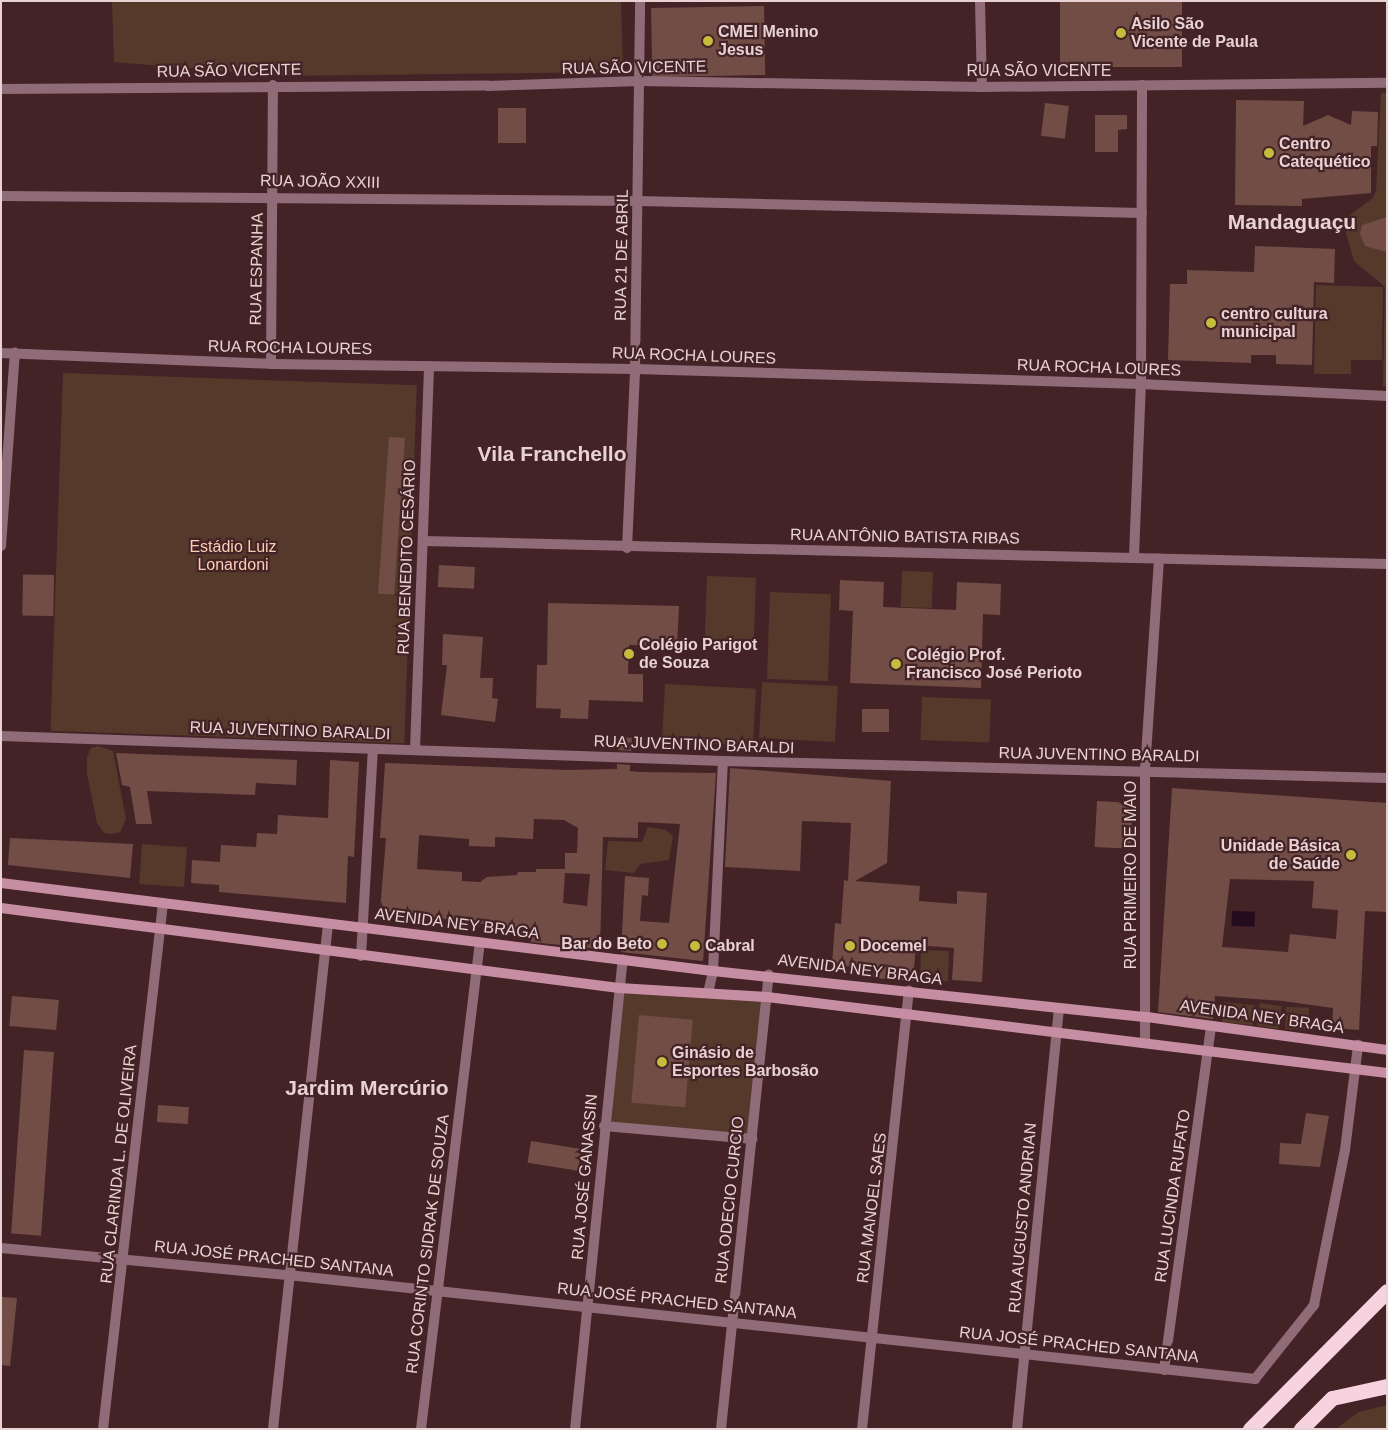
<!DOCTYPE html>
<meta charset="utf-8">
<style>
body{margin:0}
#map{position:relative;width:1388px;height:1430px;overflow:hidden;background:#442327;font-family:Arial,sans-serif}
div>[style]{position:absolute}
.green>*{inset:0;background:#553a2b;transform-origin:0 0}
.water>*{inset:0;background:#240c1f;transform-origin:0 0}
.building>*{inset:0;background:#714d46;transform-origin:0 0}
.street>*{height:10px;margin:-5px;padding:0 5px;transform-origin:5px;border-radius:5px;background:#906c79}
.secondary>*{height:10px;margin:-5px;padding:0 5px;transform-origin:5px;border-radius:5px;background:#c78ea3}
.highway>*{height:15px;margin:-7.5px;padding:0 7.5px;transform-origin:7.5px;border-radius:7.5px;background:#f7d2df}
.dots>*{width:14px;height:14px;translate:-50% -50%;box-sizing:border-box;border:2px solid #442327;border-radius:50%}
span{translate:-50% -50%;white-space:nowrap;text-align:center;line-height:1.15;-webkit-text-stroke:4.5px #442327;paint-order:stroke}
.poi-label{font-size:16px;color:#e8d2d3;font-weight:700}
.left{translate:0 -50%;text-align:left}
.right{translate:-100% -50%;text-align:right}
.street-label{font-size:16px;color:#e8d2d3}
.park-label{font-size:16px;color:#fccdb3}
.district-label{font-size:21px;color:#e8d2d3;font-weight:700}
.frame{position:absolute;inset:0;border:2px solid #e8d2d3;pointer-events:none}
</style>
<div id="map">
<div class="green">
<div style="clip-path:polygon(112px 1px,621px 1px,623px 72px,283px 76px,114px 62px)"></div>
<div style="clip-path:polygon(1381px 93px,1387px 93px,1387px 386px,1383px 386px,1385px 287px,1354px 261px,1346px 233px,1350px 215px,1373px 198px,1376px 191px)"></div>
<div style="clip-path:polygon(1316px 285px,1383px 287px,1382px 360px,1351px 360px,1351px 374px,1314px 374px)"></div>
<div style="left:63px;top:373px;width:354px;height:358px;rotate:2deg"></div>
<div style="left:902px;top:571px;width:31px;height:36px;rotate:2deg"></div>
<div style="left:707px;top:576px;width:49px;height:71px;rotate:2deg"></div>
<div style="left:770px;top:592px;width:61px;height:87px;rotate:2deg"></div>
<div style="left:762px;top:682px;width:76px;height:56px;rotate:3deg"></div>
<div style="left:665px;top:684px;width:91px;height:57px;rotate:3deg"></div>
<div style="left:922px;top:697px;width:69px;height:43px;rotate:2deg"></div>
<div style="clip-path:polygon(98px 746px,113px 751px,126px 819px,120px 832px,112px 834px,104px 833px,97px 823px,87px 773px,87px 757px,91px 748px)"></div>
<div style="clip-path:polygon(648px 827px,666px 830px,673px 836px,669px 860px,640px 864px,634px 873px,605px 870px,608px 841px,642px 842px)"></div>
<div style="left:142px;top:844px;width:45px;height:40px;rotate:4deg"></div>
<div style="left:921px;top:950px;width:28px;height:30px;rotate:2deg"></div>
<div style="left:621px;top:991px;width:141px;height:133px;rotate:4deg"></div>
<div style="left:1224px;top:1002px;width:31px;height:20px;rotate:6deg"></div>
<div style="left:1260px;top:1003px;width:22px;height:23px;rotate:8deg"></div>
<div style="left:1286px;top:1007px;width:23px;height:22px;rotate:2deg"></div>
<div style="clip-path:polygon(1387px 1405px,1387px 1429px,1336px 1429px,1359px 1412px)"></div>
</div>
<div class="water">
<div style="left:1232px;top:911px;width:23px;height:15px;rotate:2deg"></div>
</div>
<div class="building">
<div style="left:1060px;top:1px;width:122px;height:66px"></div>
<div style="left:764px;top:6px;width:69px;height:113px;rotate:89deg"></div>
<div style="clip-path:polygon(1236px 100px,1304px 101px,1303px 126px,1328px 115px,1351px 125px,1352px 111px,1378px 112px,1377px 146px,1371px 146px,1371px 193px,1302px 199px,1302px 206px,1235px 205px)"></div>
<div style="left:1045px;top:103px;width:24px;height:33px;rotate:7deg"></div>
<div style="left:498px;top:108px;width:28px;height:35px"></div>
<div style="clip-path:polygon(1095px 115px,1127px 115px,1127px 129px,1118px 130px,1118px 152px,1095px 152px)"></div>
<div style="clip-path:polygon(1387px 217px,1387px 252px,1365px 246px,1360px 234px,1362px 225px)"></div>
<div style="clip-path:polygon(1255px 246px,1335px 249px,1334px 283px,1314px 282px,1312px 365px,1276px 364px,1276px 355px,1251px 355px,1251px 363px,1168px 360px,1170px 284px,1187px 284px,1187px 270px,1254px 272px)"></div>
<div style="left:389px;top:437px;width:16px;height:157px;rotate:4deg"></div>
<div style="left:439px;top:565px;width:36px;height:22px;rotate:3deg"></div>
<div style="left:54px;top:575px;width:41px;height:31px;rotate:91deg"></div>
<div style="clip-path:polygon(840px 580px,884px 582px,883px 607px,956px 610px,957px 582px,1001px 584px,1000px 615px,983px 614px,981px 688px,850px 683px,853px 611px,839px 610px)"></div>
<div style="clip-path:polygon(548px 603px,679px 606px,677px 646px,629px 645px,628px 674px,643px 674px,643px 702px,589px 700px,588px 719px,560px 718px,561px 709px,536px 708px,537px 665px,547px 665px)"></div>
<div style="clip-path:polygon(443px 634px,483px 637px,480px 678px,493px 678px,492px 698px,498px 699px,495px 722px,441px 715px,447px 665px,442px 665px)"></div>
<div style="left:862px;top:709px;width:27px;height:23px"></div>
<div style="left:619px;top:737px;width:13px;height:13px;rotate:4deg"></div>
<div style="clip-path:polygon(116px 753px,297px 760px,296px 785px,256px 783px,255px 795px,147px 791px,152px 824px,136px 824px,130px 787px,122px 785px)"></div>
<div style="clip-path:polygon(330px 760px,359px 762px,354px 857px,348px 856px,346px 903px,219px 892px,219px 885px,191px 883px,192px 860px,220px 862px,221px 845px,256px 847px,257px 833px,277px 834px,278px 815px,328px 818px)"></div>
<div style="clip-path:polygon(evenodd,385px 763px,566px 770px,617px 769px,617px 764px,630px 765px,630px 771px,640px 772px,716px 773px,703px 961px,621px 952px,625px 876px,649px 878px,648px 896px,642px 895px,640px 921px,669px 923px,680px 824px,638px 822px,638px 838px,603px 837px,600px 949px,531px 942px,532px 930px,380px 911px,386px 838px,380px 838px,385px 763px,534px 819px,564px 820px,578px 828px,577px 853px,565px 853px,565px 869px,536px 869px,536px 872px,518px 872px,517px 875px,487px 877px,480px 882px,462px 881px,462px 872px,417px 869px,419px 835px,469px 839px,469px 846px,495px 847px,495px 837px,533px 839px,534px 819px,385px 763px,565px 873px,590px 874px,587px 906px,563px 903px,565px 873px)"></div>
<div style="clip-path:polygon(730px 768px,891px 781px,887px 863px,855px 881px,920px 886px,919px 901px,957px 904px,957px 891px,987px 893px,982px 982px,952px 980px,954px 948px,916px 945px,913px 981px,873px 978px,874px 968px,832px 965px,835px 923px,841px 924px,844px 880px,848px 881px,851px 823px,802px 821px,800px 871px,725px 867px)"></div>
<div style="clip-path:polygon(evenodd,1172px 788px,1387px 803px,1387px 912px,1365px 911px,1359px 1030px,1332px 1028px,1333px 1008px,1283px 1001px,1215px 996px,1213px 1019px,1158px 1012px,1172px 788px,1230px 879px,1314px 881px,1312px 908px,1338px 910px,1336px 939px,1290px 934px,1288px 952px,1222px 947px,1230px 879px)"></div>
<div style="left:1097px;top:801px;width:36px;height:46px;rotate:3deg"></div>
<div style="clip-path:polygon(10px 838px,133px 844px,130px 878px,8px 865px)"></div>
<div style="left:12px;top:996px;width:47px;height:30px;rotate:5deg"></div>
<div style="left:639px;top:1015px;width:54px;height:88px;rotate:5deg"></div>
<div style="left:24px;top:1050px;width:30px;height:184px;rotate:4deg"></div>
<div style="left:158px;top:1105px;width:31px;height:17px;rotate:4deg"></div>
<div style="clip-path:polygon(1306px 1113px,1329px 1116px,1320px 1167px,1279px 1164px,1280px 1143px,1301px 1144px)"></div>
<div style="left:531px;top:1141px;width:51px;height:22px;rotate:9deg"></div>
<div style="clip-path:polygon(1px 1297px,17px 1298px,10px 1366px,1px 1365px)"></div>
</div>
<div class="street">
<div style="left:980px;top:1px;width:86px;rotate:88.7deg"></div>
<div style="left:1px;top:89px;width:487px;rotate:-0.4deg"></div>
<div style="left:488px;top:86px;width:153px;rotate:-1.9deg"></div>
<div style="left:641px;top:81px;width:341px;rotate:1deg"></div>
<div style="left:982px;top:87px;width:405px;rotate:-0.6deg"></div>
<div style="left:1px;top:196px;width:638px;rotate:0.45deg"></div>
<div style="left:639px;top:201px;width:503px;rotate:1.37deg"></div>
<div style="left:1px;top:353px;width:270px;rotate:2.3deg"></div>
<div style="left:271px;top:364px;width:364px;rotate:0.8deg"></div>
<div style="left:635px;top:369px;width:506px;rotate:1.7deg"></div>
<div style="left:1141px;top:384px;width:246px;rotate:2.8deg"></div>
<div style="left:271px;top:364px;width:279px;rotate:-89.6deg"></div>
<div style="left:423px;top:541px;width:964px;rotate:1.37deg"></div>
<div style="left:1px;top:546px;width:194px;rotate:-85.9deg"></div>
<div style="left:627px;top:548px;width:179px;rotate:-87.4deg"></div>
<div style="left:635px;top:369px;width:368px;rotate:-89.2deg"></div>
<div style="left:1134px;top:556px;width:172px;rotate:-87.7deg"></div>
<div style="left:1141px;top:384px;width:299px;rotate:-89.8deg"></div>
<div style="left:1px;top:736px;width:722px;rotate:1.98deg"></div>
<div style="left:723px;top:761px;width:664px;rotate:1.47deg"></div>
<div style="left:415px;top:750px;width:384px;rotate:-87.9deg"></div>
<div style="left:361px;top:956px;width:206px;rotate:-86.7deg"></div>
<div style="left:708px;top:993px;width:23px;rotate:-77deg"></div>
<div style="left:713px;top:971px;width:210px;rotate:-87.3deg"></div>
<div style="left:1145px;top:1041px;width:271px;rotate:-90deg"></div>
<div style="left:1145px;top:770px;width:212px;rotate:-86.2deg"></div>
<div style="left:604px;top:1126px;width:149px;rotate:5deg"></div>
<div style="left:1px;top:1248px;width:288px;rotate:5.4deg"></div>
<div style="left:288px;top:1275px;width:973px;rotate:6.14deg"></div>
<div style="left:1255px;top:1379px;width:95px;rotate:-51.4deg"></div>
<div style="left:1314px;top:1305px;width:158px;rotate:-78.7deg"></div>
<div style="left:1345px;top:1150px;width:106px;rotate:-82.9deg"></div>
<div style="left:1164px;top:1370px;width:347px;rotate:-82.2deg"></div>
<div style="left:103px;top:1429px;width:529px;rotate:-83.49deg"></div>
<div style="left:273px;top:1429px;width:508px;rotate:-83.78deg"></div>
<div style="left:421px;top:1429px;width:490px;rotate:-83.1deg"></div>
<div style="left:575px;top:1429px;width:472px;rotate:-84.2deg"></div>
<div style="left:721px;top:1429px;width:457px;rotate:-84deg"></div>
<div style="left:862px;top:1429px;width:441px;rotate:-83.9deg"></div>
<div style="left:1017px;top:1429px;width:421px;rotate:-84.3deg"></div>
</div>
<div class="secondary">
<div style="left:1px;top:883px;width:717px;rotate:7.05deg"></div>
<div style="left:713px;top:971px;width:436px;rotate:6.1deg"></div>
<div style="left:1147px;top:1017px;width:242px;rotate:7.8deg"></div>
<div style="left:1px;top:908px;width:623px;rotate:7.38deg"></div>
<div style="left:619px;top:988px;width:148px;rotate:3.5deg"></div>
<div style="left:767px;top:997px;width:625px;rotate:6.99deg"></div>
</div>
<div class="highway">
<div style="left:1250px;top:1429px;width:194px;rotate:-45.2deg"></div>
<div style="left:1301px;top:1429px;width:44px;rotate:-45deg"></div>
<div style="left:1332px;top:1398px;width:56px;rotate:-12.3deg"></div>
</div>
<div class="dots">
<div style="left:1121px;top:33px;background:#c5bc3d"></div>
<div style="left:708px;top:41px;background:#c5bc3d"></div>
<div style="left:1269px;top:153px;background:#c5bc3d"></div>
<div style="left:1211px;top:323px;background:#c5bc3d"></div>
<div style="left:629px;top:654px;background:#c5bc3d"></div>
<div style="left:896px;top:664px;background:#c5bc3d"></div>
<div style="left:1351px;top:855px;background:#c5bc3d"></div>
<div style="left:662px;top:944px;background:#c5bc3d"></div>
<div style="left:695px;top:946px;background:#c5bc3d"></div>
<div style="left:850px;top:946px;background:#c5bc3d"></div>
<div style="left:662px;top:1062px;background:#c5bc3d"></div>
</div>
<div class="poi-label">
<span class="left" style="left:1131px;top:33px">Asilo São<br>Vicente de Paula</span>
<span class="left" style="left:718px;top:41px">CMEI Menino<br>Jesus</span>
<span class="left" style="left:1279px;top:153px">Centro<br>Catequético</span>
<span class="left" style="left:1221px;top:323px">centro cultura<br>municipal</span>
<span class="left" style="left:639px;top:654px">Colégio Parigot<br>de Souza</span>
<span class="left" style="left:906px;top:664px">Colégio Prof.<br>Francisco José Perioto</span>
<span class="right" style="left:1340px;top:855px">Unidade Básica<br>de Saúde</span>
<span class="right" style="left:652px;top:944px">Bar do Beto</span>
<span class="left" style="left:705px;top:946px">Cabral</span>
<span class="left" style="left:860px;top:946px">Docemel</span>
<span class="left" style="left:672px;top:1062px">Ginásio de<br>Esportes Barbosão</span>
</div>
<div class="street-label">
<span style="left:634px;top:68px;rotate:-1deg">RUA SÃO VICENTE</span>
<span style="left:229px;top:71px;rotate:-1deg">RUA SÃO VICENTE</span>
<span style="left:1039px;top:71px">RUA SÃO VICENTE</span>
<span style="left:320px;top:182px;rotate:1deg">RUA JOÃO XXIII</span>
<span style="left:622px;top:255px;rotate:-89deg">RUA 21 DE ABRIL</span>
<span style="left:257px;top:269px;rotate:-89deg">RUA ESPANHA</span>
<span style="left:290px;top:348px;rotate:1deg">RUA ROCHA LOURES</span>
<span style="left:694px;top:356px;rotate:2deg">RUA ROCHA LOURES</span>
<span style="left:1099px;top:368px;rotate:2deg">RUA ROCHA LOURES</span>
<span style="left:905px;top:537px;rotate:1deg">RUA ANTÔNIO BATISTA RIBAS</span>
<span style="left:407px;top:557px;rotate:-88deg">RUA BENEDITO CESÁRIO</span>
<span style="left:290px;top:731px;rotate:2deg">RUA JUVENTINO BARALDI</span>
<span style="left:694px;top:745px;rotate:2deg">RUA JUVENTINO BARALDI</span>
<span style="left:1099px;top:755px;rotate:1deg">RUA JUVENTINO BARALDI</span>
<span style="left:1131px;top:875px;rotate:-90deg">RUA PRIMEIRO DE MAIO</span>
<span style="left:457px;top:924px;rotate:7deg">AVENIDA NEY BRAGA</span>
<span style="left:860px;top:970px;rotate:7deg">AVENIDA NEY BRAGA</span>
<span style="left:1262px;top:1017px;rotate:8deg">AVENIDA NEY BRAGA</span>
<span style="left:119px;top:1164px;rotate:-84deg">RUA CLARINDA L. DE OLIVEIRA</span>
<span style="left:585px;top:1177px;rotate:-85deg">RUA JOSÉ GANASSIN</span>
<span style="left:1173px;top:1196px;rotate:-82deg">RUA LUCINDA RUFATO</span>
<span style="left:730px;top:1200px;rotate:-84deg">RUA ODECIO CURCIO</span>
<span style="left:872px;top:1208px;rotate:-83deg">RUA MANOEL SAES</span>
<span style="left:1023px;top:1218px;rotate:-85deg">RUA AUGUSTO ANDRIAN</span>
<span style="left:428px;top:1244px;rotate:-83deg">RUA CORINTO SIDRAK DE SOUZA</span>
<span style="left:274px;top:1259px;rotate:6deg">RUA JOSÉ PRACHED SANTANA</span>
<span style="left:677px;top:1301px;rotate:6deg">RUA JOSÉ PRACHED SANTANA</span>
<span style="left:1079px;top:1345px;rotate:6deg">RUA JOSÉ PRACHED SANTANA</span>
</div>
<div class="park-label">
<span style="left:233px;top:556px">Estádio Luiz<br>Lonardoni</span>
</div>
<div class="district-label">
<span style="left:1292px;top:222px">Mandaguaçu</span>
<span style="left:552px;top:454px">Vila Franchello</span>
<span style="left:367px;top:1088px">Jardim Mercúrio</span>
</div>
<div class="frame"></div>
</div>
